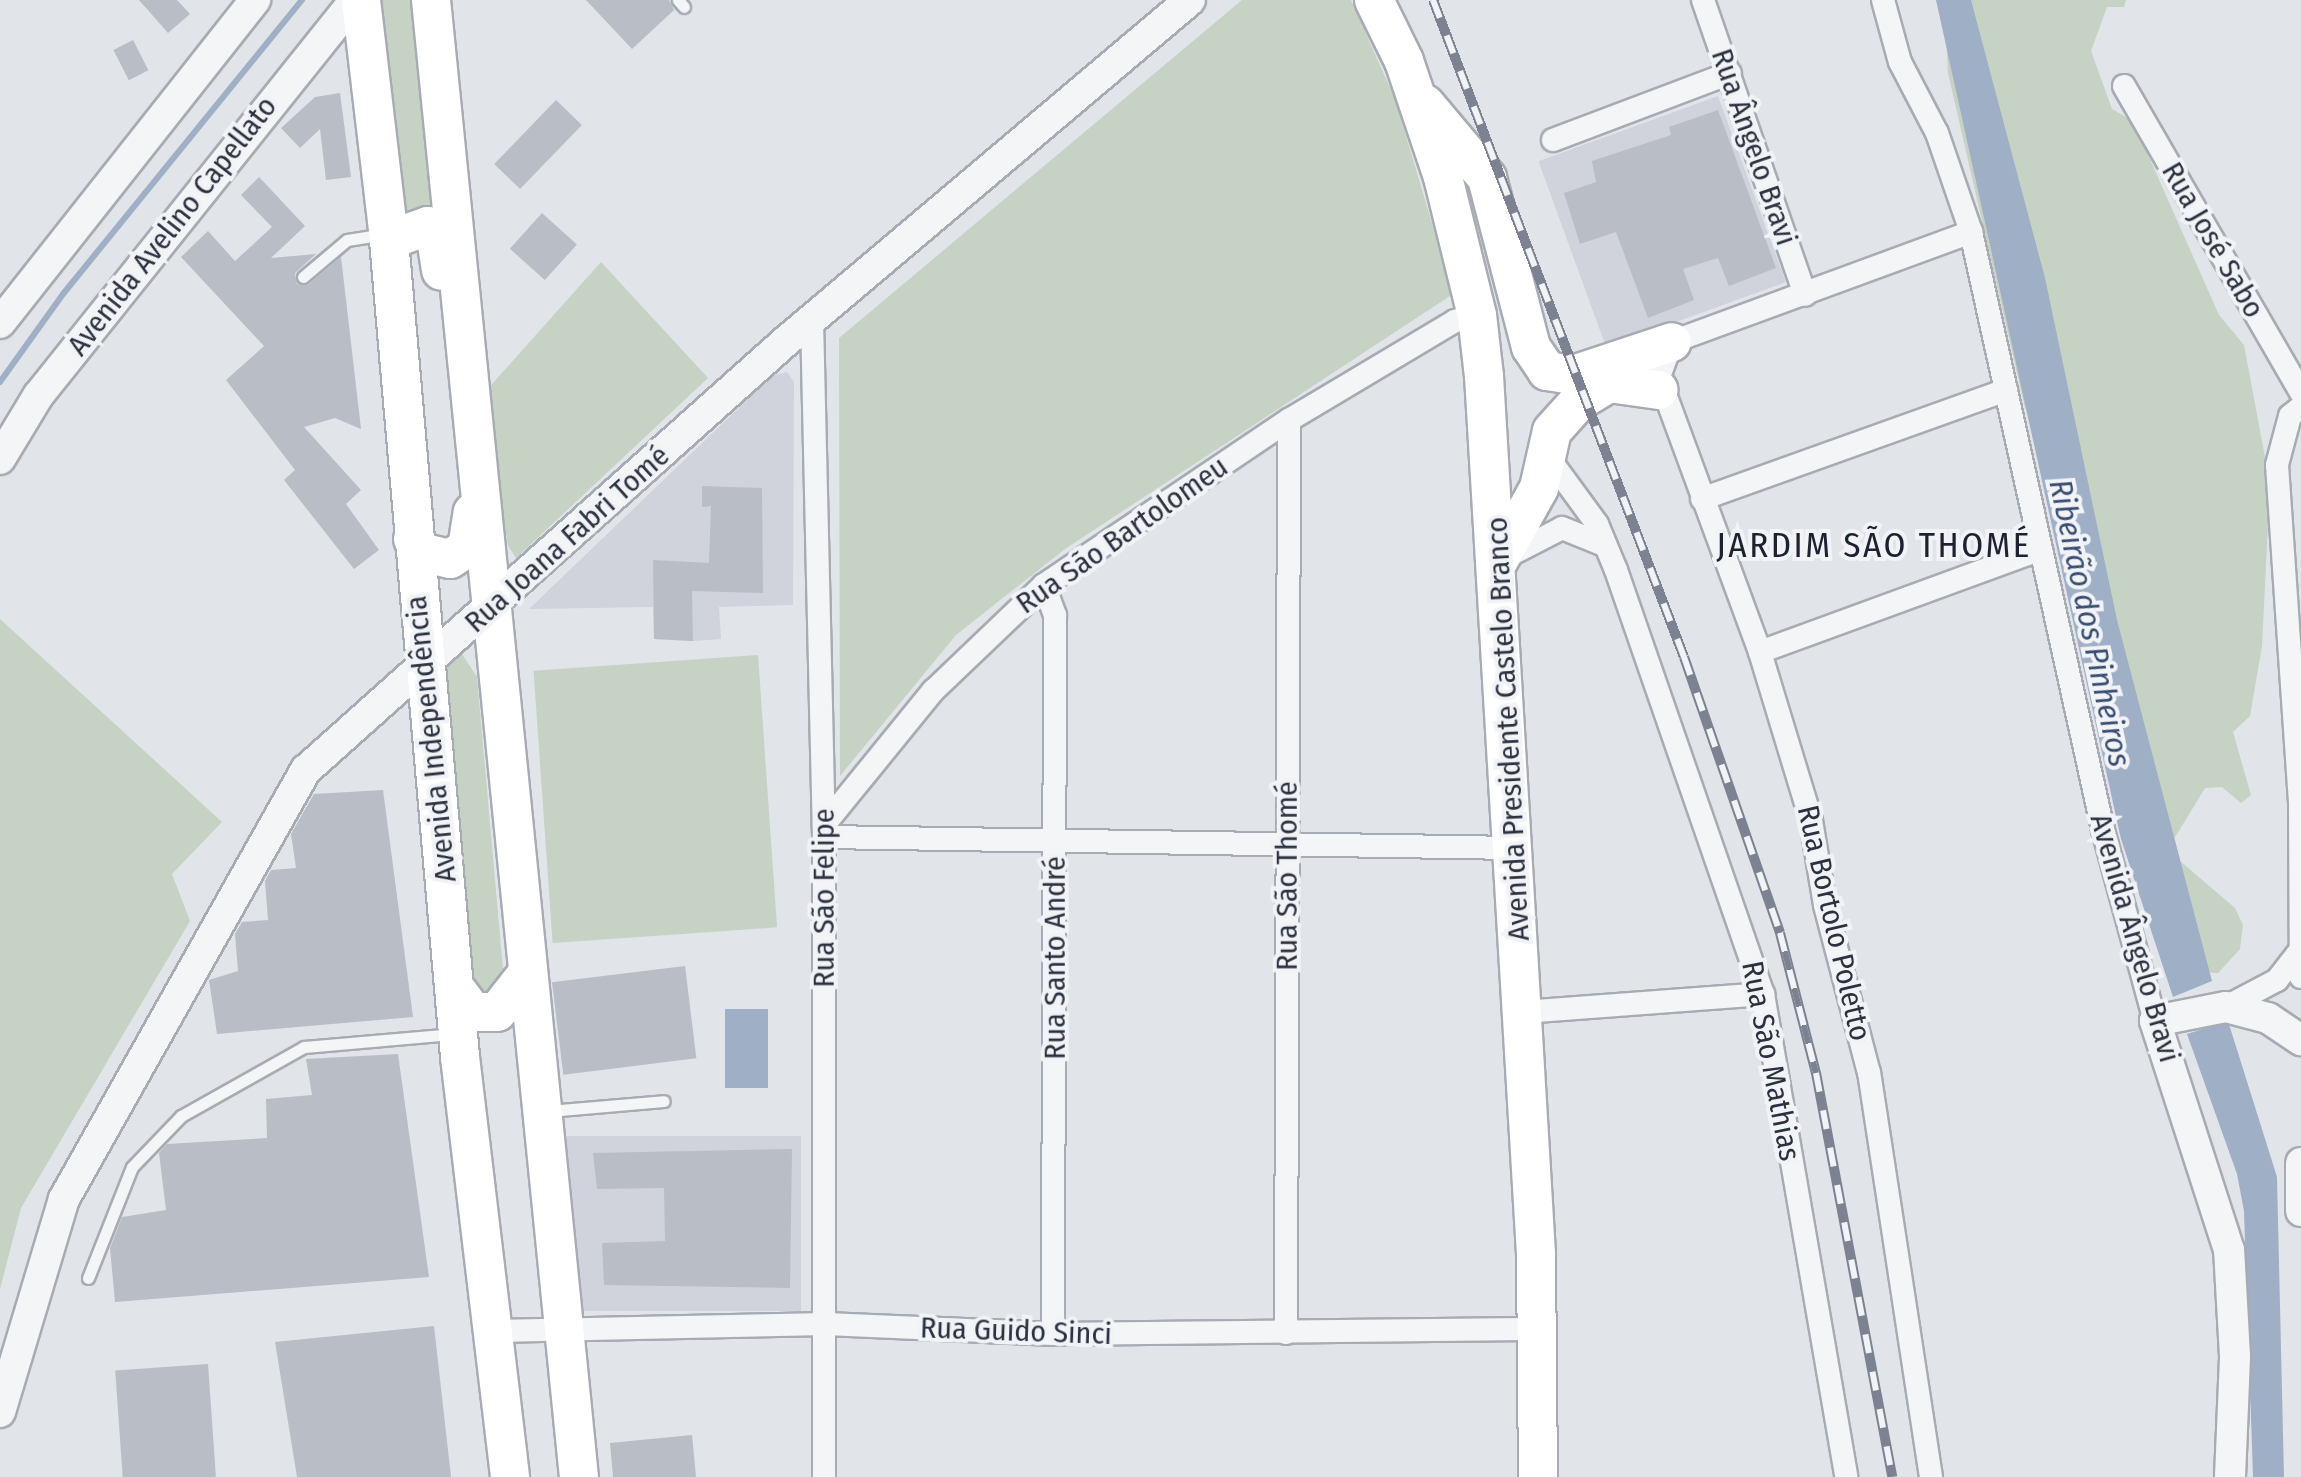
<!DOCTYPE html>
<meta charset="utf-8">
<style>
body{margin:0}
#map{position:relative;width:2301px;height:1477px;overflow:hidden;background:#e1e4e9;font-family:"Fira Sans Condensed",sans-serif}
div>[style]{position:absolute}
.built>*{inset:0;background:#d0d3db;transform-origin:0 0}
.green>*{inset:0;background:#c6d2c3;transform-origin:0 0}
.water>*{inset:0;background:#9fafc6;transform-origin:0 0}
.stream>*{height:6px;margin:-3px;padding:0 3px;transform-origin:3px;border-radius:3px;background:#9fafc6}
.building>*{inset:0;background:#b9bdc5;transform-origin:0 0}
.roads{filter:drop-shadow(2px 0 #a7abb3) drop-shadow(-2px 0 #a7abb3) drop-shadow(0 2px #a7abb3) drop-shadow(0 -2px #a7abb3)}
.service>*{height:11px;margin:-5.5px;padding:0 5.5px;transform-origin:5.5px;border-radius:5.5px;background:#f4f5f7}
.minor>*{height:22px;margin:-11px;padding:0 11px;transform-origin:11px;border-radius:11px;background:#f4f5f7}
.tertiary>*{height:30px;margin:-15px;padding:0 15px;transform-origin:15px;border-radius:15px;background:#f4f5f7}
.primary>*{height:38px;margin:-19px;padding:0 19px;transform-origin:19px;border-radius:19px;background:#fff}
.rail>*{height:10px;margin-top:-5px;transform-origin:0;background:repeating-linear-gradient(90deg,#f1f3f6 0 19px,#7c8291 0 38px);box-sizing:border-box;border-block:2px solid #7c8291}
span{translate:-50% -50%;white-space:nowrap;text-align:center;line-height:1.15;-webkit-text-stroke:8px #f1f3f6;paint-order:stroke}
.street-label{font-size:30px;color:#2b313f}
.water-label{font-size:32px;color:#384d71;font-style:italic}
.quarter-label{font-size:35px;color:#1d2230;letter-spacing:2.5px}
</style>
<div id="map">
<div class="built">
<div style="left:1718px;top:96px;width:198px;height:191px;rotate:70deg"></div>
<div style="clip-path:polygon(787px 372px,794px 382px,793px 605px,719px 607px,721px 639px,693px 641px,654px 639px,653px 607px,529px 609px,772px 376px)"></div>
<div style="left:561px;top:1136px;width:240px;height:175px"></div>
</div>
<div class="green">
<div style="clip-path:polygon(374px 0,419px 0,442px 224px,405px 220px)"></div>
<div style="clip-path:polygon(1242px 0,1351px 0,1395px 99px,1453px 294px,1065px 549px,956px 635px,840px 776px,839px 338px)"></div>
<div style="clip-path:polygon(1944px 0,2126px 0,2124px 7px,2107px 7px,2091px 51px,2112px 109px,2133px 121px,2219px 315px,2244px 345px,2270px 484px,2262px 646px,2250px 716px,2233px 732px,2251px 795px,2241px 803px,2222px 787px,2205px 788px,2174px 839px,2180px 861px,2235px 908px,2243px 925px,2240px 949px,2218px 973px,2199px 972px,2053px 459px,2025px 408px,1948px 73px)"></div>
<div style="clip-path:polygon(601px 262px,708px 378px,516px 558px,508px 546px,485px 392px)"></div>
<div style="clip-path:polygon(0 619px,222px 822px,172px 874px,190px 921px,21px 1208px,0 1289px)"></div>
<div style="clip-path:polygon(458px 648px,477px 677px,505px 992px,495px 1005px,461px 990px,432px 667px)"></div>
<div style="left:758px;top:655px;width:273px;height:225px;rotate:86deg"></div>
</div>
<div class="water">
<div style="clip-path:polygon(1936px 0,1971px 0,2045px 278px,2117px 620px,2212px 981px,2173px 997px,2121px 839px)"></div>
<div style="left:725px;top:1009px;width:43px;height:79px"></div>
<div style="clip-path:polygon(2228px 1021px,2277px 1177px,2284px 1477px,2253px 1477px,2244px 1211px,2237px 1174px,2187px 1034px)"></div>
</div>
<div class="stream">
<div style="left:0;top:382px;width:108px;rotate:-54.4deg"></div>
<div style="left:63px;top:294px;width:379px;rotate:-50.9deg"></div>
</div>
<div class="building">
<div style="clip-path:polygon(139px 0,177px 0,190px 14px,168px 33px)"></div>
<div style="clip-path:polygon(586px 0,669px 0,674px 10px,632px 49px)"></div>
<div style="left:133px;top:40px;width:34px;height:22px;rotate:63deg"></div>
<div style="clip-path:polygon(340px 93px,351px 177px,326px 180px,320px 129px,300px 148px,281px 128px,315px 97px)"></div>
<div style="left:556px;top:100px;width:36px;height:89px;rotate:44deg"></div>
<div style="clip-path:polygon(1718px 110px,1776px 268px,1729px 286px,1718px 258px,1683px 269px,1694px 300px,1648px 318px,1616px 232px,1580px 244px,1564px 193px,1596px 182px,1592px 161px,1671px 135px,1669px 127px)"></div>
<div style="clip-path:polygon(259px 177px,305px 226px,271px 258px,316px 254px,295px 273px,297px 284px,308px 285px,341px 257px,361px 429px,335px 418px,304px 427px,361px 490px,346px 504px,379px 550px,354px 569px,284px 480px,295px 470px,226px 380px,264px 346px,181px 257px,208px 231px,235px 261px,272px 227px,241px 195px)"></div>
<div style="left:542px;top:213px;width:47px;height:48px;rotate:42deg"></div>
<div style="clip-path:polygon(702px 486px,762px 488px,763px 593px,692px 591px,693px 641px,654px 639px,653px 560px,709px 563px,711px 506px,702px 507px)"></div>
<div style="clip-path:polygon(383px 790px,413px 1017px,217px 1034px,209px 980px,238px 971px,235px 934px,242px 922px,268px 920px,265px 881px,271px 870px,296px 868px,291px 834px,314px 794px)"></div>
<div style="left:685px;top:966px;width:93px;height:134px;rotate:83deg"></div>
<div style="clip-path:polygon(398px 1054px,429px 1277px,115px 1302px,110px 1248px,122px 1217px,166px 1210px,159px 1153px,167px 1144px,267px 1138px,266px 1099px,312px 1095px,306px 1059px)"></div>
<div style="clip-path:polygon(792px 1149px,790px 1288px,604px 1285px,602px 1243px,665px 1241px,664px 1188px,597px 1189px,593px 1153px)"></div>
<div style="clip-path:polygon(434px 1326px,451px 1477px,297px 1477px,275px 1342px)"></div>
<div style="left:208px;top:1364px;width:113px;height:93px;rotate:86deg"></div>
<div style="clip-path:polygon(692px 1435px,696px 1477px,613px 1477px,610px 1443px)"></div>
</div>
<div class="roads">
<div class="service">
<div style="left:678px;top:0;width:9px;rotate:49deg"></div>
<div style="left:303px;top:277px;width:57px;rotate:-40.1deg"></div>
<div style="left:347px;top:240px;width:37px;rotate:-9deg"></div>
<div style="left:548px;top:1111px;width:116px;rotate:-4.9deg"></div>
<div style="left:88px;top:1278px;width:119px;rotate:-68.4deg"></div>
<div style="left:132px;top:1167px;width:71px;rotate:-46.1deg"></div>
<div style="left:181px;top:1116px;width:141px;rotate:-29.3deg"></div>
<div style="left:304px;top:1047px;width:151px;rotate:-5deg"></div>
</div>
<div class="minor">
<div style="left:1703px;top:0;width:312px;rotate:70.9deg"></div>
<div style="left:1883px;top:0;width:64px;rotate:74.7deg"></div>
<div style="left:1900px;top:62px;width:80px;rotate:62.5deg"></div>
<div style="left:1937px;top:133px;width:105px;rotate:71deg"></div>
<div style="left:1971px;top:232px;width:612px;rotate:77.55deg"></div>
<div style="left:2103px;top:830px;width:198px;rotate:74.8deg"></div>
<div style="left:2124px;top:86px;width:354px;rotate:60deg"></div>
<div style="left:1553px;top:140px;width:189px;rotate:-20.7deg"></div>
<div style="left:812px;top:320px;width:517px;rotate:88.67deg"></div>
<div style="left:824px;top:837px;width:640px;rotate:90deg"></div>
<div style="left:2301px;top:407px;width:14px;rotate:141deg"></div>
<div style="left:2290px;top:416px;width:51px;rotate:104.9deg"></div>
<div style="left:2277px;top:465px;width:340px;rotate:86.1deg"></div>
<div style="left:2300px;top:804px;width:173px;rotate:89.7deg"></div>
<div style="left:1545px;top:453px;width:88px;rotate:53.8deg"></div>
<div style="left:1597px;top:524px;width:50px;rotate:67.6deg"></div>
<div style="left:1616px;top:570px;width:449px;rotate:70.9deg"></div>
<div style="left:1763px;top:994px;width:490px;rotate:80.2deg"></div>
<div style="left:1702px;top:499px;width:323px;rotate:-19.7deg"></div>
<div style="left:1504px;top:558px;width:65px;rotate:-27.3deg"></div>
<div style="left:1562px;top:528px;width:45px;rotate:22deg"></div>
<div style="left:1044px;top:585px;width:32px;rotate:70deg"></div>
<div style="left:1055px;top:615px;width:719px;rotate:90.16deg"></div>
<div style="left:1760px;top:652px;width:299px;rotate:-20.1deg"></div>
<div style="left:824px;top:825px;width:173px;rotate:-50.9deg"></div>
<div style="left:933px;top:691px;width:153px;rotate:-43.7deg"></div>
<div style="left:1044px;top:585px;width:295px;rotate:-34deg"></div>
<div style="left:1289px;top:420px;width:193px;rotate:-30.8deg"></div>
<div style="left:1455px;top:321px;width:23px;rotate:-15deg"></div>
<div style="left:824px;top:837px;width:691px;rotate:0.91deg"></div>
<div style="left:2226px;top:1007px;width:58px;rotate:-27.9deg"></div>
<div style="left:2277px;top:980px;width:37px;rotate:-52deg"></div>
<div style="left:1524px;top:1012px;width:240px;rotate:-4.3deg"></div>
<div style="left:495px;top:1331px;width:331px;rotate:-1.2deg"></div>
<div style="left:826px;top:1324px;width:227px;rotate:2.5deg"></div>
<div style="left:1053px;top:1334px;width:483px;rotate:-0.6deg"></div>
<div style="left:1286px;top:1333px;width:913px;rotate:-89.81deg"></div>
<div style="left:1931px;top:1477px;width:409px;rotate:-98.7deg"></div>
<div style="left:1869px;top:1073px;width:174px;rotate:-104.7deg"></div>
<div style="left:1825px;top:905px;width:86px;rotate:-99.4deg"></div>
<div style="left:1811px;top:820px;width:176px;rotate:-106.9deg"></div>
<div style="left:1760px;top:652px;width:293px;rotate:-110.2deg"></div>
<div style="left:1659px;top:377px;width:37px;rotate:-70deg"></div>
<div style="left:1672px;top:342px;width:319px;rotate:-20.2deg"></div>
</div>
<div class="tertiary">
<div style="left:0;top:323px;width:412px;rotate:-51.7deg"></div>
<div style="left:0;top:459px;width:74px;rotate:-58.9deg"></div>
<div style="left:38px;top:396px;width:507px;rotate:-51.32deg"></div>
<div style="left:2301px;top:1163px;width:48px;rotate:90deg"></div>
<div style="left:0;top:1412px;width:222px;rotate:-73.3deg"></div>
<div style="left:64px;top:1199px;width:493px;rotate:-60.6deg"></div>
<div style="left:306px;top:770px;width:642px;rotate:-41.78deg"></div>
<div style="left:785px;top:342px;width:530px;rotate:-40.18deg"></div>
<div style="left:2230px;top:1477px;width:121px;rotate:-87.6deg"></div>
<div style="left:2235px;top:1356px;width:106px;rotate:-93.2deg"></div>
<div style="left:2229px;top:1250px;width:241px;rotate:-107.9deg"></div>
<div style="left:2155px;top:1021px;width:72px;rotate:-11.2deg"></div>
<div style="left:2226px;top:1007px;width:43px;rotate:14.7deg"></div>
<div style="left:2268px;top:1018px;width:40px;rotate:34deg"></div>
</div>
<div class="primary">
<div style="left:361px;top:0;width:242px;rotate:83.3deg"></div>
<div style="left:389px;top:240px;width:820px;rotate:85.03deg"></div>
<div style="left:460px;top:1057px;width:423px;rotate:83.2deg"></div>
<div style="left:431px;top:0;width:1484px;rotate:84.28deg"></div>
<div style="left:1374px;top:0;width:68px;rotate:63.8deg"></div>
<div style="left:1404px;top:61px;width:122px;rotate:71.4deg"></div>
<div style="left:1443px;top:177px;width:142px;rotate:76.2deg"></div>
<div style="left:1477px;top:315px;width:61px;rotate:83.5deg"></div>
<div style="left:1484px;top:376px;width:880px;rotate:86.61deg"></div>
<div style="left:1536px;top:1254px;width:223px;rotate:89.5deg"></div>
<div style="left:1425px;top:104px;width:97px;rotate:50deg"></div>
<div style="left:1487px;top:178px;width:175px;rotate:75.4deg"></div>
<div style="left:1531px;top:347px;width:29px;rotate:56deg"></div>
<div style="left:1547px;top:371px;width:26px;rotate:9deg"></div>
<div style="left:1573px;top:375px;width:104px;rotate:-18.4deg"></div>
<div style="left:389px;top:240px;width:41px;rotate:-19.7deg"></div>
<div style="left:428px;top:226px;width:9px;rotate:41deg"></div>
<div style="left:435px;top:232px;width:39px;rotate:81deg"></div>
<div style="left:413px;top:539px;width:15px;rotate:62deg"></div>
<div style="left:420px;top:552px;width:31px;rotate:13deg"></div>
<div style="left:450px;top:559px;width:20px;rotate:-33deg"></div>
<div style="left:467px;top:548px;width:36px;rotate:-81deg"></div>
<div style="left:1499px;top:560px;width:82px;rotate:-60.9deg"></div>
<div style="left:1539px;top:488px;width:58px;rotate:-77.2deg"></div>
<div style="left:1552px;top:431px;width:40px;rotate:-48deg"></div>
<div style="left:1579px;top:401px;width:35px;rotate:-31deg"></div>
<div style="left:1609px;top:383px;width:50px;rotate:8deg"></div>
<div style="left:455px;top:988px;width:30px;rotate:53deg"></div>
<div style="left:473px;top:1012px;width:24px"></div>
<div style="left:497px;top:1012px;width:47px;rotate:-51.9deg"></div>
</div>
</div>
<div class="rail">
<div style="left:1433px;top:0;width:703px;rotate:69.09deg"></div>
<div style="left:1684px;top:657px;width:292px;rotate:70.8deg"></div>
<div style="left:1780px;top:933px;width:145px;rotate:75.6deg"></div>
<div style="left:1816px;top:1073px;width:411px;rotate:79.3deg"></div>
</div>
<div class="street-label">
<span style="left:1754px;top:147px;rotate:71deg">Rua Ângelo Bravi</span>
<span style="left:172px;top:226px;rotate:-52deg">Avenida Avelino Capellato</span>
<span style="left:2213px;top:240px;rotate:60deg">Rua José Sabo</span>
<span style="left:1122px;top:535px;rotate:-35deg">Rua São Bartolomeu</span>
<span style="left:567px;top:539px;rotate:-42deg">Rua Joana Fabri Tomé</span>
<span style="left:1508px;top:729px;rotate:-93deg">Avenida Presidente Castelo Branco</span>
<span style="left:431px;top:739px;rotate:-96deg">Avenida Independência</span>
<span style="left:1287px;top:876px;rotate:-90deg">Rua São Thomé</span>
<span style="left:824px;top:898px;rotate:-90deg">Rua São Felipe</span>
<span style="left:1834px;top:923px;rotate:77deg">Rua Bortolo Poletto</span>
<span style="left:2135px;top:938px;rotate:74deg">Avenida Ângelo Bravi</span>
<span style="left:1055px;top:958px;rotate:-90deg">Rua Santo André</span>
<span style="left:1771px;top:1061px;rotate:79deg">Rua São Mathias</span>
<span style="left:1016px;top:1331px;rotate:2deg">Rua Guido Sinci</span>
</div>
<div class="water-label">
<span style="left:2090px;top:623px;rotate:78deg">Ribeirão dos Pinheiros</span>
</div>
<div class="quarter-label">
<span style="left:1874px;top:545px">JARDIM SÃO THOMÉ</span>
</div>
</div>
